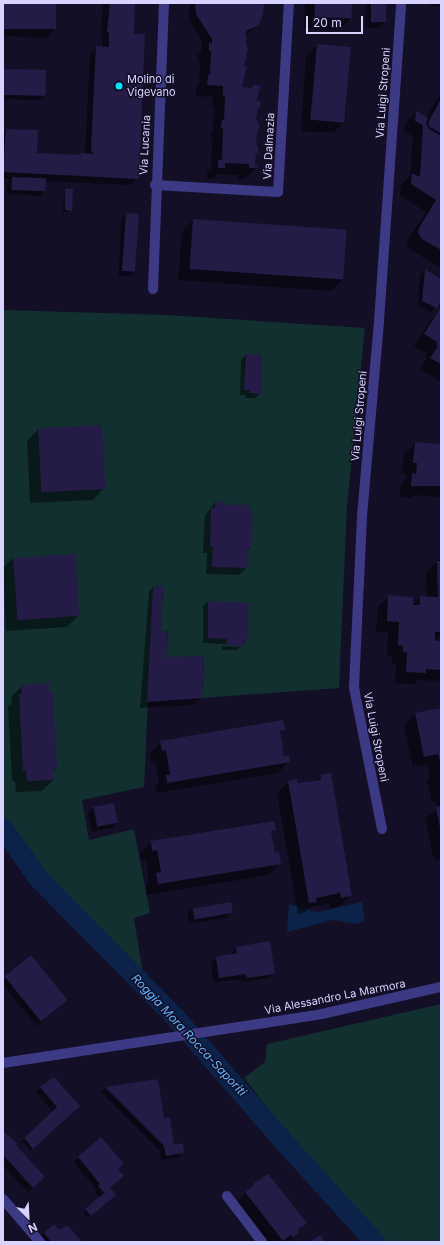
<!DOCTYPE html>
<style>
body{margin:0}
#map{position:relative;width:444px;height:1245px;overflow:hidden;background:#130f26;font-family:Inter,sans-serif}
div>[style]{position:absolute}
.green>*{inset:0;background:#12302f}
.water>*{inset:0;background:#0c2248}
.shadow>*{inset:0;background:#0007}
.canal>*{height:20px;margin:-10px;padding:0 10px;transform-origin:10px;border-radius:10px;background:#0c2248}
.building>*{inset:0;background:#241b47;transform-origin:0 0}
.minor>*{height:10px;margin:-5px;padding:0 5px;transform-origin:5px;border-radius:5px;background:#3d3a85}
.dots>*{width:11px;height:11px;translate:-50% -50%;box-sizing:border-box;border:2px solid #130f26;border-radius:50%}
span{translate:-50% -50%;white-space:nowrap;text-align:center;line-height:1.15;-webkit-text-stroke:3px #130f26;paint-order:stroke}
.poi-label{font-size:11px;color:#d9d4ff}
.left{translate:0 -50%;text-align:left}
.street-label{font-size:11px;color:#d9d4ff}
.water-label{font-size:12px;color:#62b6ff;font-style:italic}
.frame{position:absolute;inset:0;border:4px solid #d9d4ff;pointer-events:none}
.north{position:absolute;left:8px;top:1197px;width:40px;height:40px;-webkit-text-stroke:3px #130f26;paint-order:stroke;rotate:156deg;font-size:11px;font-weight:700;line-height:16px;text-align:center;color:#d9d4ff}
.north::after{content:'';display:block;margin:auto;width:14px;height:18px;background:#d9d4ff;clip-path:polygon(50% 0,100% 100%,50% 72%,0 100%)}
.scale{position:absolute;left:306px;top:16px;width:57px;height:18px;box-sizing:border-box;border:2px solid #d9d4ff;border-top:0;padding-left:5px;font-size:12px;line-height:14px;white-space:nowrap;color:#d9d4ff;-webkit-text-stroke:3px #130f26;paint-order:stroke}
</style>
<div id="map">
<div class="green">
<div style="clip-path:polygon(3px 310px,168px 315px,365px 328px,347px 506px,339px 688px,202px 698px,204px 657px,166px 657px,168px 631px,161px 632px,163px 586px,153px 586px,144px 787px,82px 800px,89px 840px,134px 829px,150px 913px,134px 918px,144px 980px,47px 880px,3px 819px)"></div>
<div style="clip-path:polygon(441px 1004px,441px 1242px,386px 1242px,292px 1139px,244px 1078px,265px 1062px,267px 1044px)"></div>
</div>
<div class="water">
<div style="clip-path:polygon(362px 902px,365px 921px,356px 924px,333px 920px,287px 932px,289px 904px,317px 912px)"></div>
</div>
<div class="shadow">
<div style="clip-path:polygon(3px 3px,55px 3px,54px 30px,47px 38px,3px 36px)"></div>
<div style="clip-path:polygon(103px 3px,134px 3px,133px 35px,138px 178px,131px 185px,45px 181px,45px 191px,40px 196px,7px 194px,7px 182px,10px 179px,3px 179px,3px 133px,6px 130px,36px 154px,79px 156px,81px 154px,85px 154px,90px 54px,97px 47px,102px 48px,103px 39px,101px 39px)"></div>
<div style="clip-path:polygon(191px 3px,262px 3px,261px 20px,251px 32px,245px 35px,241px 88px,250px 89px,253px 86px,260px 89px,258px 91px,256px 102px,260px 102px,255px 120px,255px 146px,257px 152px,254px 155px,254px 166px,256px 168px,245px 179px,238px 179px,238px 175px,218px 174px,213px 179px,207px 178px,207px 172px,211px 168px,212px 139px,211px 139px,211px 133px,213px 130px,214px 107px,212px 107px,213px 97px,196px 96px,197px 87px,199px 85px,200px 62px,198px 62px,198px 55px,201px 52px,202px 41px,190px 21px,189px 11px)"></div>
<div style="clip-path:polygon(305px 3px,348px 3px,350px 19px,339px 30px,304px 28px)"></div>
<div style="clip-path:polygon(366px 3px,385px 3px,384px 23px,379px 28px,365px 27px)"></div>
<div style="clip-path:polygon(430px 3px,441px 3px,441px 7px,430px 6px)"></div>
<div style="clip-path:polygon(317px 45px,350px 48px,345px 122px,333px 133px,301px 131px,306px 57px)"></div>
<div style="clip-path:polygon(3px 70px,44px 95px,39px 100px,3px 99px)"></div>
<div style="clip-path:polygon(441px 93px,441px 268px,411px 250px,407px 245px,408px 240px,426px 212px,400px 195px,401px 185px,410px 176px,413px 136px,404px 132px,405px 123px,416px 112px,426px 118px)"></div>
<div style="clip-path:polygon(66px 190px,71px 210px,69px 212px,63px 212px,64px 192px)"></div>
<div style="clip-path:polygon(126px 214px,135px 271px,130px 276px,119px 276px,121px 219px)"></div>
<div style="clip-path:polygon(193px 220px,343px 279px,331px 291px,178px 280px,182px 232px)"></div>
<div style="clip-path:polygon(425px 271px,441px 280px,441px 299px,431px 312px,418px 306px,420px 275px)"></div>
<div style="clip-path:polygon(441px 309px,441px 382px,420px 369px,427px 357px,425px 356px,427px 353px,414px 346px,430px 321px)"></div>
<div style="clip-path:polygon(246px 355px,261px 356px,260px 393px,255px 398px,245px 398px,245px 395px,240px 395px,241px 360px)"></div>
<div style="clip-path:polygon(38px 429px,104px 488px,93px 500px,30px 503px,27px 441px)"></div>
<div style="clip-path:polygon(415px 443px,441px 445px,441px 497px,414px 495px,412px 498px,400px 497px,401px 485px,405px 481px,406px 474px,402px 473px,404px 454px)"></div>
<div style="clip-path:polygon(215px 502px,225px 506px,250px 548px,246px 552px,246px 568px,239px 575px,206px 574px,207px 553px,203px 553px,205px 516px)"></div>
<div style="clip-path:polygon(441px 557px,441px 636px,435px 642px,441px 642px,441px 677px,437px 681px,417px 680px,414px 684px,395px 683px,396px 663px,392px 663px,392px 656px,387px 656px,388px 633px,376px 632px,378px 607px,389px 596px,412px 606px,421px 597px,427px 597px,426px 573px)"></div>
<div style="clip-path:polygon(13px 558px,78px 616px,67px 627px,6px 631px,3px 568px)"></div>
<div style="clip-path:polygon(153px 587px,160px 633px,165px 657px,201px 698px,194px 705px,140px 708px,149px 592px)"></div>
<div style="clip-path:polygon(208px 602px,246px 641px,237px 650px,222px 650px,222px 646px,239px 647px,241px 645px,203px 643px,203px 606px)"></div>
<div style="clip-path:polygon(22px 686px,56px 769px,53px 772px,53px 780px,42px 791px,16px 792px,15px 781px,12px 781px,8px 706px,12px 703px,11px 697px)"></div>
<div style="clip-path:polygon(441px 709px,441px 859px,434px 860px,425px 819px,438px 808px,436px 801px,432px 802px,427px 780px,430px 777px,427px 764px,413px 767px,404px 726px,415px 714px)"></div>
<div style="clip-path:polygon(284px 730px,279px 734px,283px 757px,289px 761px,278px 773px,156px 793px,155px 787px,159px 783px,155px 761px,151px 762px,150px 753px,161px 742px)"></div>
<div style="clip-path:polygon(321px 776px,350px 896px,339px 907px,330px 908px,329px 904px,310px 907px,304px 913px,298px 914px,277px 793px,289px 782px,297px 785px,316px 781px)"></div>
<div style="clip-path:polygon(113px 804px,117px 823px,112px 828px,92px 832px,88px 813px,93px 808px)"></div>
<div style="clip-path:polygon(273px 822px,275px 829px,270px 834px,274px 854px,280px 863px,269px 875px,147px 895px,146px 885px,149px 881px,146px 860px,141px 861px,140px 853px,151px 842px)"></div>
<div style="clip-path:polygon(230px 903px,231px 913px,227px 918px,189px 924px,187px 914px,192px 909px)"></div>
<div style="clip-path:polygon(237px 948px,274px 973px,269px 978px,242px 982px,241px 979px,214px 983px,211px 963px,216px 958px,232px 955px,232px 952px)"></div>
<div style="clip-path:polygon(6px 978px,62px 1004px,37px 1026px,3px 985px,3px 981px)"></div>
<div style="clip-path:polygon(157px 1080px,163px 1119px,173px 1146px,183px 1153px,178px 1158px,161px 1160px,160px 1151px,101px 1092px,106px 1088px)"></div>
<div style="clip-path:polygon(41px 1088px,79px 1106px,55px 1130px,30px 1150px,22px 1141px,53px 1112px,36px 1092px)"></div>
<div style="clip-path:polygon(3px 1132px,44px 1177px,28px 1192px,3px 1165px)"></div>
<div style="clip-path:polygon(78px 1158px,117px 1169px,109px 1188px,113px 1197px,88px 1218px,83px 1212px,100px 1198px,94px 1191px,96px 1189px,74px 1162px)"></div>
<div style="clip-path:polygon(253px 1185px,305px 1223px,288px 1242px,264px 1242px,235px 1204px)"></div>
<div style="clip-path:polygon(59px 1231px,80px 1242px,43px 1242px,39px 1238px,44px 1233px)"></div>
</div>
<div class="canal">
<div style="left:3px;top:828px;width:62px;rotate:54.8deg"></div>
<div style="left:39px;top:879px;width:197px;rotate:45.4deg"></div>
<div style="left:177px;top:1019px;width:162px;rotate:49deg"></div>
<div style="left:283px;top:1141px;width:137px;rotate:47.7deg"></div>
</div>
<div class="building">
<div style="left:3px;top:3px;width:53px;height:26px"></div>
<div style="clip-path:polygon(110px 3px,135px 3px,134px 34px,145px 34px,139px 179px,3px 172px,6px 129px,38px 130px,37px 153px,80px 155px,81px 153px,94px 154px,91px 150px,96px 46px,109px 47px,109px 32px,107px 32px)"></div>
<div style="clip-path:polygon(195px 3px,264px 3px,263px 14px,259px 25px,246px 31px,246px 43px,248px 49px,244px 66px,247px 66px,242px 87px,252px 88px,253px 85px,261px 86px,261px 89px,259px 89px,257px 101px,261px 101px,260px 109px,258px 108px,256px 119px,260px 126px,257px 133px,256px 145px,258px 145px,258px 153px,256px 153px,255px 165px,257px 166px,257px 168px,249px 168px,249px 164px,225px 163px,225px 168px,218px 168px,218px 160px,222px 160px,223px 128px,221px 128px,222px 120px,224px 120px,225px 96px,223px 96px,223px 86px,207px 85px,208px 75px,210px 75px,211px 51px,209px 51px,209px 43px,212px 43px,212px 39px,196px 14px)"></div>
<div style="left:315px;top:3px;width:37px;height:14px;rotate:2deg"></div>
<div style="left:371px;top:3px;width:15px;height:19px"></div>
<div style="left:317px;top:44px;width:34px;height:76px;rotate:5deg"></div>
<div style="left:3px;top:69px;width:43px;height:26px;rotate:1deg"></div>
<div style="clip-path:polygon(441px 99px,441px 133px,430px 127px,428px 123px)"></div>
<div style="clip-path:polygon(416px 111px,428px 118px,426px 123px,429px 129px,441px 136px,441px 250px,422px 239px,418px 233px,419px 228px,436px 200px,411px 184px,412px 173px,420px 177px,423px 125px,415px 121px)"></div>
<div style="left:12px;top:177px;width:34px;height:13px;rotate:2deg"></div>
<div style="clip-path:polygon(65px 189px,73px 189px,72px 211px,65px 210px)"></div>
<div style="left:126px;top:213px;width:13px;height:58px;rotate:4deg"></div>
<div style="left:193px;top:219px;width:154px;height:50px;rotate:4deg"></div>
<div style="clip-path:polygon(425px 269px,441px 279px,441px 301px,437px 308px,422px 301px)"></div>
<div style="clip-path:polygon(441px 307px,441px 364px,430px 358px,438px 346px,436px 345px,437px 342px,424px 334px)"></div>
<div style="clip-path:polygon(246px 354px,262px 355px,261px 394px,249px 393px,250px 390px,244px 390px)"></div>
<div style="left:102px;top:425px;width:64px;height:64px;rotate:87deg"></div>
<div style="clip-path:polygon(415px 442px,441px 444px,441px 486px,411px 486px,412px 473px,416px 474px,417px 463px,413px 463px)"></div>
<div style="clip-path:polygon(215px 501px,226px 502px,226px 505px,249px 505px,249px 511px,252px 511px,251px 549px,248px 548px,247px 568px,212px 567px,213px 547px,210px 546px,211px 508px,215px 508px)"></div>
<div style="left:75px;top:554px;width:62px;height:62px;rotate:86deg"></div>
<div style="clip-path:polygon(437px 561px,441px 561px,441px 632px,435px 632px,435px 641px,441px 641px,441px 670px,426px 669px,426px 673px,406px 672px,407px 652px,403px 652px,403px 646px,398px 645px,399px 622px,387px 621px,388px 595px,413px 597px,413px 605px,420px 605px,420px 596px,438px 597px)"></div>
<div style="clip-path:polygon(153px 586px,163px 586px,161px 632px,168px 631px,166px 657px,204px 656px,202px 698px,147px 702px)"></div>
<div style="clip-path:polygon(208px 601px,249px 603px,247px 641px,243px 641px,243px 646px,227px 645px,227px 639px,208px 638px)"></div>
<div style="clip-path:polygon(49px 683px,49px 693px,53px 692px,57px 769px,54px 769px,54px 780px,27px 781px,26px 770px,23px 771px,19px 694px,22px 694px,22px 685px)"></div>
<div style="clip-path:polygon(441px 708px,441px 762px,440px 762px,438px 754px,424px 757px,415px 713px)"></div>
<div style="clip-path:polygon(283px 720px,285px 730px,280px 731px,284px 756px,289px 755px,290px 762px,167px 783px,166px 775px,170px 775px,166px 750px,162px 751px,160px 741px)"></div>
<div style="clip-path:polygon(331px 773px,352px 896px,341px 898px,340px 893px,316px 898px,317px 902px,309px 903px,288px 781px,297px 779px,298px 783px,321px 780px,320px 775px)"></div>
<div style="left:114px;top:803px;width:20px;height:21px;rotate:79deg"></div>
<div style="clip-path:polygon(441px 806px,441px 828px,440px 828px,436px 807px)"></div>
<div style="clip-path:polygon(274px 821px,276px 830px,271px 831px,275px 853px,279px 852px,281px 864px,158px 884px,156px 873px,161px 872px,157px 850px,152px 851px,151px 841px)"></div>
<div style="left:231px;top:902px;width:11px;height:39px;rotate:80deg"></div>
<div style="clip-path:polygon(270px 941px,275px 974px,247px 978px,246px 974px,219px 978px,216px 957px,237px 953px,236px 947px)"></div>
<div style="left:31px;top:955px;width:58px;height:34px;rotate:51deg"></div>
<div style="clip-path:polygon(54px 1077px,80px 1106px,33px 1149px,24px 1138px,57px 1107px,40px 1087px)"></div>
<div style="clip-path:polygon(158px 1079px,164px 1118px,170px 1117px,174px 1145px,183px 1143px,184px 1153px,166px 1156px,164px 1146px,105px 1087px)"></div>
<div style="clip-path:polygon(3px 1131px,18px 1144px,16px 1145px,45px 1177px,33px 1188px,3px 1155px)"></div>
<div style="clip-path:polygon(101px 1137px,124px 1164px,118px 1169px,124px 1176px,110px 1188px,116px 1195px,91px 1216px,85px 1209px,104px 1193px,98px 1186px,100px 1184px,78px 1157px)"></div>
<div style="clip-path:polygon(268px 1174px,307px 1223px,298px 1230px,299px 1232px,293px 1237px,291px 1235px,283px 1241px,245px 1192px,253px 1186px,253px 1184px)"></div>
<div style="clip-path:polygon(54px 1224px,59px 1230px,67px 1225px,82px 1242px,51px 1242px,44px 1233px)"></div>
<div style="clip-path:polygon(320px 1235px,325px 1242px,310px 1242px)"></div>
</div>
<div class="minor">
<div style="left:155px;top:185px;width:123px;rotate:3.3deg"></div>
<div style="left:278px;top:192px;width:189px;rotate:-86.7deg"></div>
<div style="left:153px;top:289px;width:286px;rotate:-87.8deg"></div>
<div style="left:382px;top:829px;width:145px;rotate:-101.2deg"></div>
<div style="left:354px;top:687px;width:171px;rotate:-87.3deg"></div>
<div style="left:362px;top:516px;width:196px;rotate:-85deg"></div>
<div style="left:379px;top:321px;width:319px;rotate:-86deg"></div>
<div style="left:3px;top:1063px;width:323px;rotate:-8.7deg"></div>
<div style="left:322px;top:1014px;width:122px;rotate:-12.8deg"></div>
<div style="left:227px;top:1196px;width:58px;rotate:52.7deg"></div>
<div style="left:3px;top:1199px;width:57px;rotate:49.3deg"></div>
</div>
<div class="dots">
<div style="left:119px;top:86px;background:#00e5ff"></div>
</div>
<div class="poi-label">
<span class="left" style="left:127px;top:86px">Molino di<br>Vigevano</span>
</div>
<div class="street-label">
<span style="left:383px;top:93px;rotate:-86deg">Via Luigi Stropeni</span>
<span style="left:145px;top:145px;rotate:-87deg">Via Lucania</span>
<span style="left:269px;top:146px;rotate:-87deg">Via Dalmazia</span>
<span style="left:359px;top:416px;rotate:-85deg">Via Luigi Stropeni</span>
<span style="left:376px;top:737px;rotate:79deg">Via Luigi Stropeni</span>
<span style="left:335px;top:997px;rotate:-11deg">Via Alessandro La Marmora</span>
</div>
<div class="water-label">
<span style="left:189px;top:1035px;rotate:47deg">Roggia Mora Rocca-Saporiti</span>
</div>
<div class="frame"></div>
<div class="north">N</div>
<div class="scale">20 m</div>
</div>
